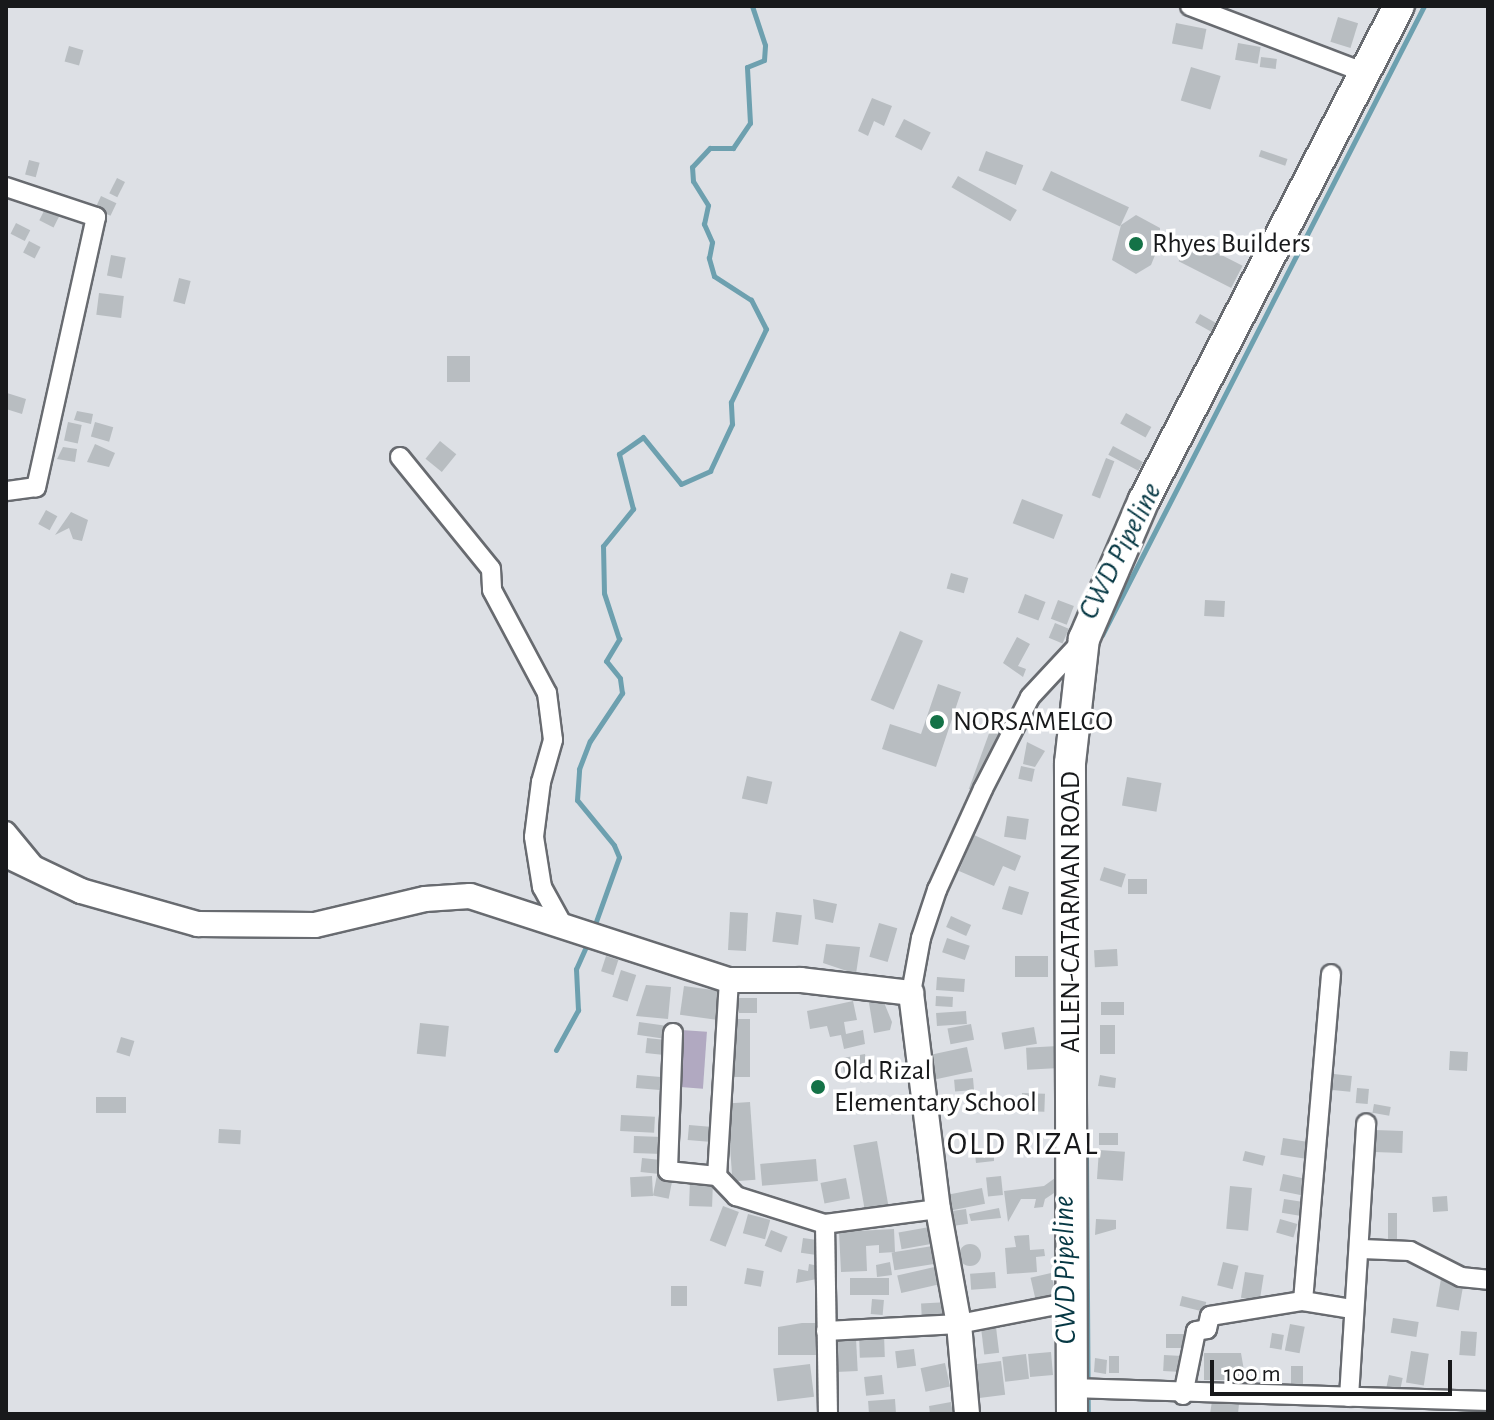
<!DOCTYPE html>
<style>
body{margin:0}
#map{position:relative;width:1494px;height:1420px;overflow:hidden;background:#dde0e5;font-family:"Alegreya Sans",sans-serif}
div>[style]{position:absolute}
.green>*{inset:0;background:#b1a9c1;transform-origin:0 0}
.stream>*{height:5px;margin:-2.5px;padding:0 2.5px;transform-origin:2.5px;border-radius:2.5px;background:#6da0af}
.building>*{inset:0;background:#b8bdc1;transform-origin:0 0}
.round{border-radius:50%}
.roads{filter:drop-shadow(2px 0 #686b70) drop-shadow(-2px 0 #686b70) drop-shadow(0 2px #686b70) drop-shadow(0 -2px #686b70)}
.minor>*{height:18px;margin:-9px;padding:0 9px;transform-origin:9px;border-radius:9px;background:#fff}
.tertiary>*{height:24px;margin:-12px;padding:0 12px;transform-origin:12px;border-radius:12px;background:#fff}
.primary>*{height:30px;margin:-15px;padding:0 15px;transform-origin:15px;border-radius:15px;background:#fff}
.dots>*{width:22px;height:22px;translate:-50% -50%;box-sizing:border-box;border:4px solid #fff;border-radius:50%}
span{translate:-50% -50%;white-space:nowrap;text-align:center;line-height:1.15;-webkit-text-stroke:7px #fff;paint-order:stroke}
.poi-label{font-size:28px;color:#18191b}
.left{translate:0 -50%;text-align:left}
.street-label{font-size:28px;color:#18191b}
.water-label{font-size:30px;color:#053743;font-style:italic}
.quarter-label{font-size:32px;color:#18191b;letter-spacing:2px}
.frame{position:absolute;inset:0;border:8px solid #18191b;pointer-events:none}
.scale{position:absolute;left:1210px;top:1360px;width:242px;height:36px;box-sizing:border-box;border:4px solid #18191b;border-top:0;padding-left:10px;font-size:24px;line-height:28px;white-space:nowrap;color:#18191b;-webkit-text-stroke:6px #fff;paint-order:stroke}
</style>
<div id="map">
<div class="green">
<div style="left:681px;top:1030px;width:26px;height:57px;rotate:4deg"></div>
</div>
<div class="stream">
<div style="left:1102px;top:635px;width:707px;rotate:-62.89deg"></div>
<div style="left:594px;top:927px;width:74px;rotate:-70.3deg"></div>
<div style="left:619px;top:857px;width:13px;rotate:-113deg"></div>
<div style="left:614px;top:845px;width:58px;rotate:-129.4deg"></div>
<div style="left:577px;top:800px;width:31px;rotate:-86deg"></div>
<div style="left:579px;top:769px;width:30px;rotate:-69deg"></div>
<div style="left:590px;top:741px;width:58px;rotate:-56.3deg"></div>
<div style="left:622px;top:693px;width:15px;rotate:-98deg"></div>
<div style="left:620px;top:678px;width:22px;rotate:-129deg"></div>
<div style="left:606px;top:661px;width:26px;rotate:-59deg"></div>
<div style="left:619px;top:639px;width:48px;rotate:-108.1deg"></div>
<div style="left:604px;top:593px;width:47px;rotate:-91.2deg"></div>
<div style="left:603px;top:546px;width:48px;rotate:-51deg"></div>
<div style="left:633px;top:509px;width:57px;rotate:-104.3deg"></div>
<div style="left:619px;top:454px;width:29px;rotate:-35deg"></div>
<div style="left:643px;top:437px;width:60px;rotate:51deg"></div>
<div style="left:681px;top:484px;width:32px;rotate:-24deg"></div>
<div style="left:710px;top:471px;width:52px;rotate:-64.9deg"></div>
<div style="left:732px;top:424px;width:22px;rotate:-93deg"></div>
<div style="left:731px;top:402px;width:81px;rotate:-64.4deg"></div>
<div style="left:766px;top:329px;width:33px;rotate:-117deg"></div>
<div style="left:751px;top:300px;width:44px;rotate:-147deg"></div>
<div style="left:714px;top:276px;width:19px;rotate:-106deg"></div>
<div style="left:709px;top:258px;width:16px;rotate:-79deg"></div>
<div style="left:712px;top:242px;width:20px;rotate:-114deg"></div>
<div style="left:704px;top:224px;width:19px;rotate:-78deg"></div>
<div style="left:708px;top:205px;width:28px;rotate:-122deg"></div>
<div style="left:693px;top:181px;width:14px;rotate:-94deg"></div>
<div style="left:692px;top:167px;width:26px;rotate:-47deg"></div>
<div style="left:710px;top:148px;width:23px"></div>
<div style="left:733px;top:148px;width:30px;rotate:-56deg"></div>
<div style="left:750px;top:123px;width:56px;rotate:-93.1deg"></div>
<div style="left:747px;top:67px;width:18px;rotate:-22deg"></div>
<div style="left:764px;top:60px;width:15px;rotate:-86deg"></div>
<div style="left:765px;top:45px;width:41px;rotate:-108.4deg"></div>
<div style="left:556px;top:1050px;width:46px;rotate:-61.2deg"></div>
<div style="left:578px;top:1010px;width:41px;rotate:-92.8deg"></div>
<div style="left:576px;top:969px;width:32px;rotate:-66deg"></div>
<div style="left:1086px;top:1155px;width:259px;rotate:89.6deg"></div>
</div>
<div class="building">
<div style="left:1338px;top:17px;width:21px;height:26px;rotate:17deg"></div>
<div style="left:1176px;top:23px;width:31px;height:21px;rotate:11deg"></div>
<div style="left:1238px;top:43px;width:23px;height:17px;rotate:10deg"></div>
<div style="left:69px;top:46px;width:15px;height:16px;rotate:16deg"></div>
<div style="left:1261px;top:57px;width:16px;height:10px;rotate:7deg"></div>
<div style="left:1191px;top:67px;width:31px;height:35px;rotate:17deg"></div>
<div style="clip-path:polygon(872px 98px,892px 106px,884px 126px,874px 121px,868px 136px,858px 131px)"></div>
<div style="left:904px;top:119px;width:30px;height:20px;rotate:27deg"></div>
<div style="left:1261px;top:150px;width:28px;height:7px;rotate:19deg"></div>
<div style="left:986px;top:151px;width:40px;height:21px;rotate:21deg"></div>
<div style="left:29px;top:160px;width:11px;height:15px;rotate:15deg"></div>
<div style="left:1051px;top:171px;width:86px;height:21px;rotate:25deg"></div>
<div style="left:958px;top:176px;width:68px;height:13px;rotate:30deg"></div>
<div style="left:117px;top:178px;width:9px;height:17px;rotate:27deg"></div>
<div style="left:101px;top:196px;width:17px;height:14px;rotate:25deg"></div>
<div style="left:47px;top:205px;width:16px;height:17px;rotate:27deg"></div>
<div style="clip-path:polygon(1136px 215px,1160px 228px,1160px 243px,1151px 265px,1136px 274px,1112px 260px,1121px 225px)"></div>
<div style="left:16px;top:223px;width:16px;height:12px;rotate:27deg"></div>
<div style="left:1190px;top:239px;width:59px;height:25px;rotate:27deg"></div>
<div style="left:29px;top:241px;width:13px;height:13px;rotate:27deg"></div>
<div style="left:111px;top:255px;width:15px;height:21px;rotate:11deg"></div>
<div style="left:179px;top:278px;width:12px;height:24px;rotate:14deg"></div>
<div style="left:99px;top:293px;width:25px;height:22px;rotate:7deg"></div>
<div style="left:1200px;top:314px;width:21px;height:10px;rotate:29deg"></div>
<div style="left:447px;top:356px;width:23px;height:26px"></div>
<div style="clip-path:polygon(7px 393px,26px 399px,22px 414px,6px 409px)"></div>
<div style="clip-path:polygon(77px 411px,93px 414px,91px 424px,74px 420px)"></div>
<div style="left:1126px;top:413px;width:29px;height:12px;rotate:29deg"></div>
<div style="left:68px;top:422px;width:14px;height:19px;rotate:12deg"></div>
<div style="left:95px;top:422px;width:19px;height:15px;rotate:16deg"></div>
<div style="left:440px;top:441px;width:21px;height:23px;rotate:39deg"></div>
<div style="clip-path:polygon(95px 444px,115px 453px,109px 467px,87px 462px)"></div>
<div style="left:1113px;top:446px;width:34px;height:10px;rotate:28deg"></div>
<div style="clip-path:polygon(63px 447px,77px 449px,75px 462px,57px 459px)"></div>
<div style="left:1106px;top:458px;width:9px;height:40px;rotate:21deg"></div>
<div style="left:1022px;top:499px;width:44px;height:26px;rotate:21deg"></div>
<div style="left:46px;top:510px;width:13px;height:16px;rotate:29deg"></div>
<div style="clip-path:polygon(71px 512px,88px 520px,82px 541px,73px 539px,69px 528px,55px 535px)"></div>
<div style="left:951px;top:573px;width:18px;height:16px;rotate:16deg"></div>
<div style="left:1025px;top:594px;width:22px;height:20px;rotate:21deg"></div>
<div style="left:1058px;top:600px;width:17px;height:20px;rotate:21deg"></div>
<div style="left:1205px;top:600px;width:20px;height:16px;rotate:3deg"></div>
<div style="left:1055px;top:623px;width:15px;height:16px;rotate:23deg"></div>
<div style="left:900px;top:631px;width:25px;height:75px;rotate:23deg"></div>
<div style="clip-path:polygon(1017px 637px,1030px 644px,1018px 666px,1026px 669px,1023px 677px,1003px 663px)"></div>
<div style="clip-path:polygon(938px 684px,961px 692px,936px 767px,882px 749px,890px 724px,921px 734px)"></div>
<div style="left:991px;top:728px;width:12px;height:65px;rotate:20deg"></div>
<div style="clip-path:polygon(1027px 742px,1045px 751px,1035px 767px,1023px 764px)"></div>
<div style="left:1021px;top:766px;width:14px;height:13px;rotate:12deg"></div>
<div style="left:747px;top:776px;width:26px;height:23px;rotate:13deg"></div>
<div style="left:1127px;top:777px;width:35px;height:29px;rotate:10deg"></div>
<div style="left:1007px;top:816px;width:22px;height:21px;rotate:8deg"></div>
<div style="clip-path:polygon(974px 835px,1021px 856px,1015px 871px,1003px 866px,994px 886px,959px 871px)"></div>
<div style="left:1104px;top:867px;width:23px;height:14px;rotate:18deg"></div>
<div style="left:1128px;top:879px;width:19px;height:15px"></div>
<div style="left:1009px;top:886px;width:21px;height:24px;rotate:17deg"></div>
<div style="clip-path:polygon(813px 899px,837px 904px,833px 923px,815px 919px)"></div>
<div style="left:730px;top:912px;width:18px;height:38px;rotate:3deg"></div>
<div style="left:776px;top:912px;width:26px;height:30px;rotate:7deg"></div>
<div style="left:951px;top:916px;width:22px;height:12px;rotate:24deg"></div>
<div style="left:879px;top:923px;width:19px;height:35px;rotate:16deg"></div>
<div style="left:947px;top:938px;width:24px;height:15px;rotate:19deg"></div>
<div style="clip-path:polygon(826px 944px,860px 947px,856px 974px,823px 963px)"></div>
<div style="left:1117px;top:949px;width:17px;height:23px;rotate:87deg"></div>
<div style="left:606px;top:956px;width:13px;height:16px;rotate:18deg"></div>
<div style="left:1015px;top:956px;width:33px;height:21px"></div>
<div style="left:621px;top:970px;width:16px;height:28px;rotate:18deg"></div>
<div style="left:937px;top:977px;width:28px;height:13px;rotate:4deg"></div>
<div style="clip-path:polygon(646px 985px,671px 987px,668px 1019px,636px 1016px)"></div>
<div style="left:684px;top:986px;width:42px;height:29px;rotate:8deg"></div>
<div style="left:936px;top:996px;width:17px;height:10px;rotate:3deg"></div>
<div style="left:757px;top:998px;width:15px;height:18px;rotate:90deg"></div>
<div style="clip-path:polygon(883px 1000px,892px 1022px,890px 1030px,874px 1033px,869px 1003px)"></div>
<div style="clip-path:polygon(853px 1001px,857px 1020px,844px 1022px,846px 1034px,863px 1030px,865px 1044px,844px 1049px,841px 1035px,830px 1037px,827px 1026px,810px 1029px,807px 1011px)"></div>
<div style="left:1101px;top:1002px;width:23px;height:13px"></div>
<div style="left:966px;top:1011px;width:13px;height:30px;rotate:86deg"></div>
<div style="left:733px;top:1019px;width:17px;height:58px"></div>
<div style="left:639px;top:1022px;width:29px;height:13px;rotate:8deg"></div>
<div style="left:420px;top:1023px;width:29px;height:31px;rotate:6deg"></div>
<div style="left:971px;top:1024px;width:16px;height:24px;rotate:79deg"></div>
<div style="left:1100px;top:1025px;width:15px;height:29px"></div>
<div style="left:1034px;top:1027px;width:17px;height:33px;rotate:80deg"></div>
<div style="left:121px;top:1037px;width:14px;height:16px;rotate:17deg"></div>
<div style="left:647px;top:1038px;width:19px;height:15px;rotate:6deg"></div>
<div style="left:1058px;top:1046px;width:22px;height:32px;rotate:87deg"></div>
<div style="left:967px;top:1047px;width:25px;height:37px;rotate:78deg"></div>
<div style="left:1450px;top:1051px;width:18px;height:19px;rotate:3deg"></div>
<div style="left:865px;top:1054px;width:23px;height:24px;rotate:80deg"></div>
<div style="left:1334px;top:1074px;width:18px;height:16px;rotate:6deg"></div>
<div style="left:637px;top:1075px;width:24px;height:13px;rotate:5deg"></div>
<div style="clip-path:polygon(1100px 1075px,1116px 1078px,1115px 1088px,1098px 1086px)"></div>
<div style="left:973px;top:1078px;width:12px;height:19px;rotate:85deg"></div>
<div style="left:1357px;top:1088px;width:12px;height:15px;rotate:5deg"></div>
<div style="left:1022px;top:1093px;width:23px;height:18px;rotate:2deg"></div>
<div style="left:126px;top:1097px;width:16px;height:30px;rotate:90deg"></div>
<div style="left:750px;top:1102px;width:78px;height:23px;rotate:86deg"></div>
<div style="left:1374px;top:1104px;width:17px;height:9px;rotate:10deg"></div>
<div style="left:621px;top:1115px;width:34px;height:16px;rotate:3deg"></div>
<div style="left:689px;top:1125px;width:21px;height:15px;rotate:5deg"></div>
<div style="left:219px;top:1129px;width:22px;height:14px;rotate:3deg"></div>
<div style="left:1375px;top:1130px;width:28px;height:22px;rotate:2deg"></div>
<div style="left:1099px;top:1133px;width:19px;height:12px"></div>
<div style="left:634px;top:1136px;width:29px;height:17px;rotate:2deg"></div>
<div style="left:1283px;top:1138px;width:24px;height:17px;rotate:9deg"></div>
<div style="left:877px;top:1141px;width:66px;height:24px;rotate:80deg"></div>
<div style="left:1099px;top:1150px;width:26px;height:29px;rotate:4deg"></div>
<div style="left:1245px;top:1151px;width:21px;height:10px;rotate:14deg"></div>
<div style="clip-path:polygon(994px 1153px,994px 1161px,976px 1163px,975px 1154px)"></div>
<div style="left:642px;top:1158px;width:19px;height:14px;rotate:6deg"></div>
<div style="left:816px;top:1159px;width:22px;height:56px;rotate:85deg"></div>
<div style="left:1283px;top:1174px;width:25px;height:17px;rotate:12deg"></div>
<div style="left:657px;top:1175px;width:16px;height:21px;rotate:11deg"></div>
<div style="left:652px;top:1176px;width:20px;height:22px;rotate:87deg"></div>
<div style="left:1001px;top:1176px;width:19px;height:15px;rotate:84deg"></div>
<div style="left:846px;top:1178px;width:21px;height:26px;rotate:79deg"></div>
<div style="clip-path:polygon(1055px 1178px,1061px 1179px,1060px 1189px,1045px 1199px,1043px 1207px,1034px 1208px,1036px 1199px,1021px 1199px,1008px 1222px,1004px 1191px,1044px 1186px)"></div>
<div style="left:690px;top:1180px;width:23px;height:26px;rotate:2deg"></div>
<div style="left:1230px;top:1186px;width:22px;height:43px;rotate:5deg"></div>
<div style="left:982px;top:1188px;width:16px;height:35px;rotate:79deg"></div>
<div style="left:1447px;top:1196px;width:15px;height:15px;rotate:86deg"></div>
<div style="left:1284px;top:1199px;width:18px;height:14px;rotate:9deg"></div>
<div style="left:723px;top:1206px;width:17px;height:37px;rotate:21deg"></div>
<div style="clip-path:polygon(999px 1208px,1001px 1218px,971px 1221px,969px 1214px)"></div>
<div style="left:966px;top:1209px;width:15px;height:14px;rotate:82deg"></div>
<div style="left:1388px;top:1213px;width:9px;height:26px"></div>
<div style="left:748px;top:1214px;width:23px;height:20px;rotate:15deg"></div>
<div style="clip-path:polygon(1096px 1219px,1116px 1220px,1116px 1229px,1095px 1235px)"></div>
<div style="left:1280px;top:1219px;width:18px;height:14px;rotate:16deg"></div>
<div style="left:935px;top:1226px;width:17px;height:37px;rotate:80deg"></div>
<div style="clip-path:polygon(894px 1229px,895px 1252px,879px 1253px,879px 1245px,866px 1246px,867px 1271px,841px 1272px,839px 1232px)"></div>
<div style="left:771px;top:1230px;width:18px;height:17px;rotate:22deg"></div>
<div style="clip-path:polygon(1029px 1235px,1030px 1250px,1044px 1249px,1045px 1256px,1036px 1257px,1037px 1272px,1007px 1274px,1005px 1248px,1016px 1247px,1014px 1236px)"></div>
<div style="left:803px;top:1238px;width:21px;height:15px;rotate:8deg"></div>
<div class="round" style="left:959px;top:1244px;width:22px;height:22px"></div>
<div style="left:939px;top:1245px;width:18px;height:48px;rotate:81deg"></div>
<div style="clip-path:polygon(890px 1262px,892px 1275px,877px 1277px,876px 1265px)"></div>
<div style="left:1223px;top:1262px;width:16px;height:24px;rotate:14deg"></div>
<div style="clip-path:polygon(809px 1264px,819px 1266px,817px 1279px,796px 1283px,798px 1269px,808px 1271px)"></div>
<div style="left:943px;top:1265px;width:18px;height:47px;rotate:77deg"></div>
<div style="left:747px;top:1268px;width:17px;height:16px;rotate:10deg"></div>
<div style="left:995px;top:1272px;width:16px;height:25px;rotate:86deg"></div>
<div style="left:1245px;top:1272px;width:19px;height:26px;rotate:9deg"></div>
<div style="left:1051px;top:1273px;width:22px;height:21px;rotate:77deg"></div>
<div style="left:850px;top:1278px;width:39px;height:17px"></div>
<div style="left:1441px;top:1279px;width:23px;height:28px;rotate:10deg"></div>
<div style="left:671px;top:1286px;width:16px;height:20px"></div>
<div style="left:1182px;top:1296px;width:25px;height:10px;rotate:14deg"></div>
<div style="left:872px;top:1299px;width:12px;height:15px;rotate:5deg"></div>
<div style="left:949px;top:1302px;width:19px;height:28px;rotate:87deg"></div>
<div style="left:1393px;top:1318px;width:26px;height:15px;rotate:9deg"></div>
<div style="left:995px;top:1319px;width:34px;height:15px;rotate:83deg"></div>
<div style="clip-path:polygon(802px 1323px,817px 1323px,817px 1355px,778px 1355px,778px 1327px)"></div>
<div style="left:1290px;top:1324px;width:15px;height:27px;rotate:11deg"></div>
<div style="left:1461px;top:1331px;width:16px;height:24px;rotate:4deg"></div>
<div style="left:1272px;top:1333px;width:12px;height:15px;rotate:9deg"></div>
<div style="left:884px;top:1334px;width:23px;height:25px;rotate:88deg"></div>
<div style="left:1166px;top:1334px;width:18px;height:14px"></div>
<div style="left:856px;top:1338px;width:33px;height:22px;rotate:87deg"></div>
<div style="left:914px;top:1349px;width:17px;height:19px;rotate:83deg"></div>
<div style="left:1411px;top:1351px;width:18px;height:32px;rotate:9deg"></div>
<div style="left:1051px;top:1352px;width:23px;height:23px;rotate:85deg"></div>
<div style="clip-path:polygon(1204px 1353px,1241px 1353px,1247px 1388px,1234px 1388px,1234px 1380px,1204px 1380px)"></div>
<div style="left:1026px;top:1354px;width:25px;height:24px;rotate:83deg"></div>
<div style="left:1164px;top:1355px;width:18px;height:16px;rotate:3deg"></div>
<div style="left:1109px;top:1356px;width:10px;height:17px"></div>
<div style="clip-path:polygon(1095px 1358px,1107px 1360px,1106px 1374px,1094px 1372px)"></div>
<div style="left:1001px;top:1361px;width:34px;height:28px;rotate:83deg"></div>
<div style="left:945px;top:1363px;width:24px;height:25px;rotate:78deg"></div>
<div style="left:810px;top:1364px;width:33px;height:37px;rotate:83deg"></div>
<div style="left:1291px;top:1366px;width:12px;height:25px"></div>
<div style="left:882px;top:1375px;width:19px;height:18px;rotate:84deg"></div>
<div style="left:1389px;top:1375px;width:14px;height:13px;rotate:12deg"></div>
<div style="left:895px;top:1399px;width:15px;height:27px;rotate:86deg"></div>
<div style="clip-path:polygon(1212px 1401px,1239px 1404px,1238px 1414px,1210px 1414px)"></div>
<div style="clip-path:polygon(951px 1402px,953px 1414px,930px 1414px,929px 1406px)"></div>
</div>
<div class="roads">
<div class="minor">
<div style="left:1190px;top:6px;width:187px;rotate:20.9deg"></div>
<div style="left:6px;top:187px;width:95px;rotate:18.4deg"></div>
<div style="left:96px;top:217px;width:277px;rotate:102.5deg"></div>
<div style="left:36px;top:487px;width:30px;rotate:172deg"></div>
<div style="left:400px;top:457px;width:144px;rotate:50.9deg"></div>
<div style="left:491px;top:569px;width:21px;rotate:87deg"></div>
<div style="left:492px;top:590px;width:117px;rotate:61.9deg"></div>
<div style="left:547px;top:693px;width:47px;rotate:82.7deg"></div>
<div style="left:553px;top:740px;width:44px;rotate:105.9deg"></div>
<div style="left:541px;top:782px;width:55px;rotate:97.3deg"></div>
<div style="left:534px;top:837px;width:51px;rotate:80.9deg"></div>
<div style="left:542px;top:887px;width:46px;rotate:61.2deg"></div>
<div style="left:6px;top:831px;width:45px;rotate:50.4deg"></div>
<div style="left:729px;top:980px;width:196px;rotate:93.5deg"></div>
<div style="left:717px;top:1176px;width:28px;rotate:46deg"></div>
<div style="left:736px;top:1196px;width:93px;rotate:17.5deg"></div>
<div style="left:825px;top:1224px;width:190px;rotate:89.1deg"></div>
<div style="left:911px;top:993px;width:56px;rotate:-79.7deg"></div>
<div style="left:921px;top:938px;width:51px;rotate:-71.6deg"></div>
<div style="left:937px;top:890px;width:111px;rotate:-65.5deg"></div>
<div style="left:983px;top:789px;width:103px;rotate:-62.9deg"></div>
<div style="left:1030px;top:697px;width:76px;rotate:-47.1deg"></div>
<div style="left:673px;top:1033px;width:138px;rotate:92.1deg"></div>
<div style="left:668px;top:1171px;width:49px;rotate:5.8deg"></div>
<div style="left:825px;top:1224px;width:114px;rotate:-7.6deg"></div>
<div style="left:1362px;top:1249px;width:48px;rotate:2.4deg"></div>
<div style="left:1410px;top:1251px;width:57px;rotate:27deg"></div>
<div style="left:1461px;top:1277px;width:27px;rotate:6deg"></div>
<div style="left:1303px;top:1301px;width:328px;rotate:-85.1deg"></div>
<div style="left:826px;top:1331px;width:133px;rotate:-3deg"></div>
<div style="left:959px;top:1324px;width:114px;rotate:-11.1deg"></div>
<div style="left:1072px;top:1388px;width:416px;rotate:1.8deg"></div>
<div style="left:1183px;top:1395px;width:65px;rotate:-78.5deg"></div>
<div style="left:1196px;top:1331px;width:11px;rotate:-10deg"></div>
<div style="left:1207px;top:1329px;width:13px;rotate:-77deg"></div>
<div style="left:1210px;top:1316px;width:94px;rotate:-9.2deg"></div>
<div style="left:1303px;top:1301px;width:50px;rotate:9.3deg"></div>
<div style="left:1349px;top:1397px;width:274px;rotate:-86.4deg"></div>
</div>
<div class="tertiary">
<div style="left:6px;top:855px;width:83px;rotate:25.6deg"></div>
<div style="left:81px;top:891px;width:122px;rotate:15.8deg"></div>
<div style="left:198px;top:924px;width:117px;rotate:0.5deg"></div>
<div style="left:315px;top:925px;width:113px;rotate:-13.3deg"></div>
<div style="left:425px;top:899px;width:45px;rotate:-3.8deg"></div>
<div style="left:470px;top:896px;width:272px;rotate:18deg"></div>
<div style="left:729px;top:980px;width:72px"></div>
<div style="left:801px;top:980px;width:111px;rotate:6.7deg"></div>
<div style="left:911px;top:993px;width:218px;rotate:82.9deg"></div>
<div style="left:938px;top:1209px;width:117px;rotate:79.7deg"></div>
<div style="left:959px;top:1324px;width:90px;rotate:84.9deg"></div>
</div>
<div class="primary">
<div style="left:1072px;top:1414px;width:651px;rotate:-90.18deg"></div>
<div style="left:1070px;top:763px;width:125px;rotate:-83.6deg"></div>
<div style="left:1084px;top:639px;width:151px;rotate:-66.7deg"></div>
<div style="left:1144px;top:500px;width:556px;rotate:-62.7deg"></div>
</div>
</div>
<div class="dots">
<div style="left:1136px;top:244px;background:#147247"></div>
<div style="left:937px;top:722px;background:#147247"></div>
<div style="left:818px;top:1087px;background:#147247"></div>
</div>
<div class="poi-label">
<span class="left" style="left:1152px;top:244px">Rhyes Builders</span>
<span class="left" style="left:953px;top:722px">NORSAMELCO</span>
<span class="left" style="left:834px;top:1087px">Old Rizal<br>Elementary School</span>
</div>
<div class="street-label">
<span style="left:1071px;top:912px;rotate:-90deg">ALLEN-CATARMAN ROAD</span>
</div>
<div class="water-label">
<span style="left:1120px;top:551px;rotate:-63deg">CWD Pipeline</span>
<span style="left:1065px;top:1270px;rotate:-91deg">CWD Pipeline</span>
</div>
<div class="quarter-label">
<span style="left:1023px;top:1144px">OLD RIZAL</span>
</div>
<div class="frame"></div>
<div class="scale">100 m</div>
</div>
